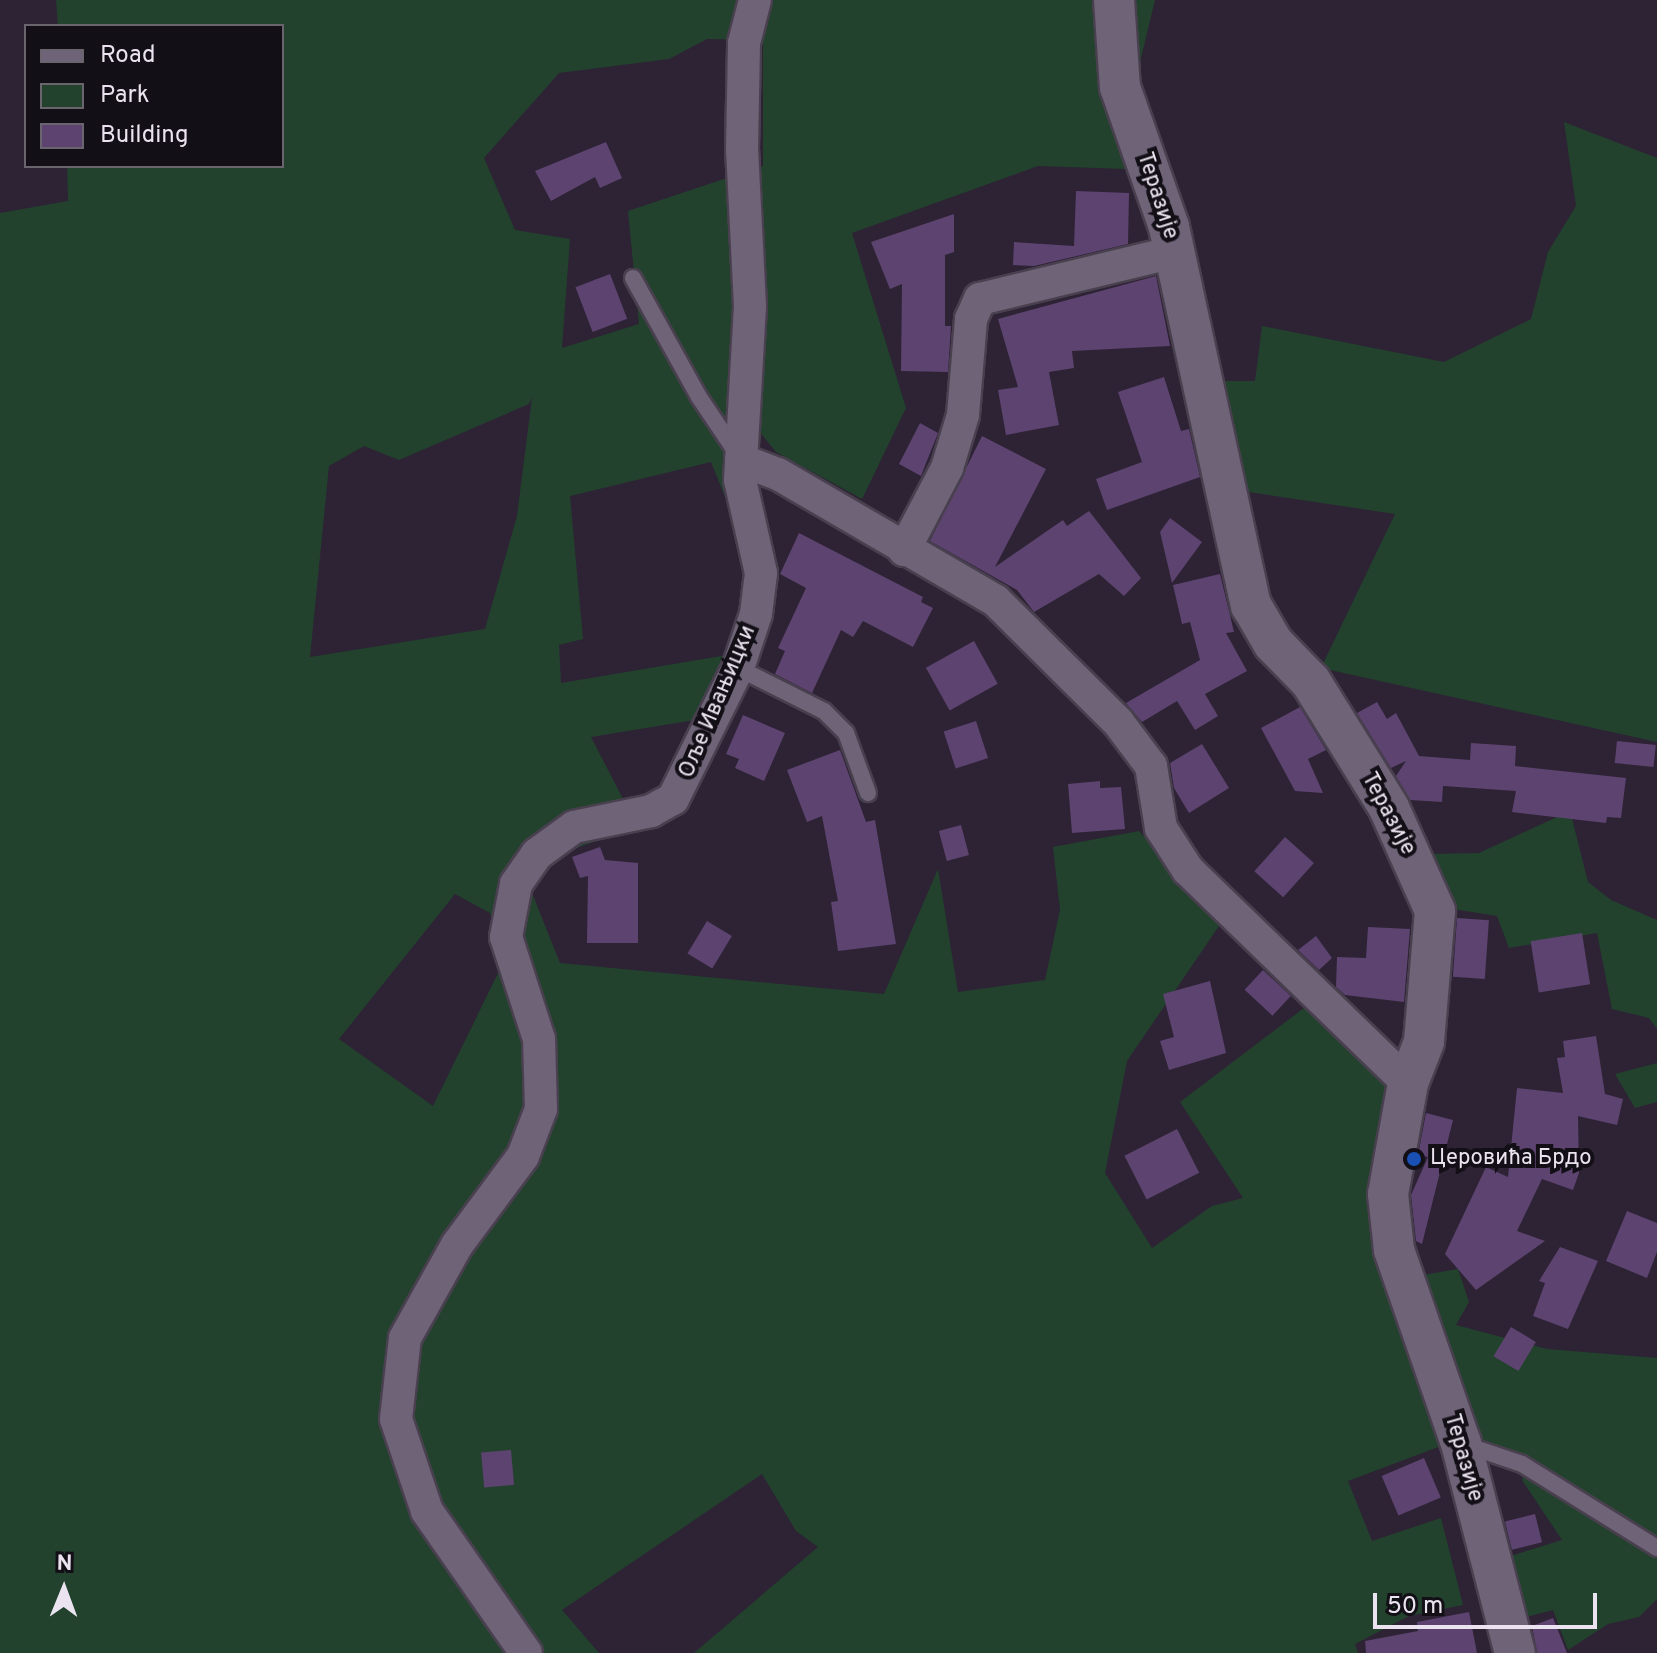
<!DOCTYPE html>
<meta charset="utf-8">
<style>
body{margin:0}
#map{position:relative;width:1657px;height:1653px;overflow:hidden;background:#2d2335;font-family:Overpass,sans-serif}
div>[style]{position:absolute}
.green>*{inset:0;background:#22422d}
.building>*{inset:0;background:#5d436f;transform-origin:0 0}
.roads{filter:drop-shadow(2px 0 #49404f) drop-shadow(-2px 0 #49404f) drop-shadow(0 2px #49404f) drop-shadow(0 -2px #49404f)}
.service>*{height:16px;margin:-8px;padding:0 8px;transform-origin:8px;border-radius:8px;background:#6e6377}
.minor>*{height:32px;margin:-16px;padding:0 16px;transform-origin:16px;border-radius:16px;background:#6e6377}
.tertiary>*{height:40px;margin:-20px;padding:0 20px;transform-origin:20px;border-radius:20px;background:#6e6377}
.dots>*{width:22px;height:22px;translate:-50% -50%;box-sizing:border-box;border:4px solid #130f16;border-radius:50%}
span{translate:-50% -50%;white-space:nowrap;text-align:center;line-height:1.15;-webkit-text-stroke:8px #130f16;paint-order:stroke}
.street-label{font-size:22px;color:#ebe4f0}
.poi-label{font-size:22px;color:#ebe4f0}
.left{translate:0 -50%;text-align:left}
.legend{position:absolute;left:24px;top:24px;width:260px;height:144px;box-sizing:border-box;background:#130f16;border:2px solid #69646d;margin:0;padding:10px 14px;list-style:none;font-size:24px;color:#ebe4f0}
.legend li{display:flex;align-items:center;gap:16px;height:40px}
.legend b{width:40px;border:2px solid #69646d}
.north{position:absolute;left:24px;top:1549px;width:80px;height:80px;-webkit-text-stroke:6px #130f16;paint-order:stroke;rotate:1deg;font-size:22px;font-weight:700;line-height:32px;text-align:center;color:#ebe4f0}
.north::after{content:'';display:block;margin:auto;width:28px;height:36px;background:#ebe4f0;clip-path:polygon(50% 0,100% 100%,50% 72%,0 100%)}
.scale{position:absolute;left:1373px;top:1593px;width:224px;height:36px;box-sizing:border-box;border:4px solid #ebe4f0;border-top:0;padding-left:10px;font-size:24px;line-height:28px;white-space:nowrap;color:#ebe4f0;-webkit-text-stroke:6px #130f16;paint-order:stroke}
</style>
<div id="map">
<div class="green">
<div style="clip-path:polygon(evenodd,56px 0,1155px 0,1134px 87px,1194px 251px,1126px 169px,1038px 166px,852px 233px,906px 408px,862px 499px,776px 452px,732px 398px,747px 551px,711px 462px,570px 496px,583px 639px,559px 645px,561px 683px,733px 654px,713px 717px,591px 737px,637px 826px,522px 868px,560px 963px,884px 994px,938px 869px,958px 992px,1045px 980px,1060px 910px,1053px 847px,1139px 831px,1221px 923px,1127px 1061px,1105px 1173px,1152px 1248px,1212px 1206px,1243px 1198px,1180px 1102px,1325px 992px,1400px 1061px,1392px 1131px,1417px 1276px,1458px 1269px,1469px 1302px,1456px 1325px,1547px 1349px,1657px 1358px,1657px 1599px,1639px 1617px,1608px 1624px,1568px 1650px,1553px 1610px,1518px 1619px,1504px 1558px,1562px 1540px,1522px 1480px,1529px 1457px,1470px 1435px,1348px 1481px,1372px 1541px,1441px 1518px,1463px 1605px,1409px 1616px,1355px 1644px,1358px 1653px,694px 1653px,818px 1547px,796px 1531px,762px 1474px,562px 1610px,599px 1653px,0 1653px,0 213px,68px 201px,67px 166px,282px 166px,282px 26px,58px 26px,56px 0,707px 39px,763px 40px,763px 166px,628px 211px,639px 324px,562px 348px,570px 239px,515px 230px,484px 158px,559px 73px,669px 59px,707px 39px,56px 0,532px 397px,517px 516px,485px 629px,310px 657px,329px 466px,364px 446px,399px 460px,529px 404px,532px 397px,56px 0,455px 894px,490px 913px,503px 963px,433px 1106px,339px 1039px,455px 894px)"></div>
<div style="clip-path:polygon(1564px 122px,1657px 158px,1657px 742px,1321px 668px,1395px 514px,1249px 492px,1221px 381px,1255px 381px,1262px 326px,1444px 362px,1531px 319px,1548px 252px,1576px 206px)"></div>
<div style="clip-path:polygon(1570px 811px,1588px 882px,1611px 900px,1657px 920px,1657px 1029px,1649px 1018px,1612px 1009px,1597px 933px,1509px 948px,1497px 916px,1453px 909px,1431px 854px,1479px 853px)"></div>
<div style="clip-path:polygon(1657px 1063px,1657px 1102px,1635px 1108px,1615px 1074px)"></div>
</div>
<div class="building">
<div style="clip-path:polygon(606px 142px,622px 178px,600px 188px,595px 177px,551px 201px,535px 171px)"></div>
<div style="clip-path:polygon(1076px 191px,1129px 193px,1128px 244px,1034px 266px,1013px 265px,1014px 242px,1074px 246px)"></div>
<div style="clip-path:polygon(954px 214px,954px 252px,945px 255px,945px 326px,951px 326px,948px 372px,901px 371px,902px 284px,890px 289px,871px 242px)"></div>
<div style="left:610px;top:274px;width:48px;height:37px;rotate:69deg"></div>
<div style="clip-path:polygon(1156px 276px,1170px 346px,1072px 351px,1074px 368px,1049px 372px,1059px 425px,1006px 435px,998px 390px,1018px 387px,998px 319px)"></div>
<div style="clip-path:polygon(1164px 377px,1181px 431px,1189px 429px,1200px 477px,1107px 510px,1096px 479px,1142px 462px,1118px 392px)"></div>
<div style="clip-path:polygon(920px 423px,938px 433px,921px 476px,899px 464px)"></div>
<div style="clip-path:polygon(982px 436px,1046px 469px,995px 567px,1063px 520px,1067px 526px,1089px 511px,1141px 578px,1124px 596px,1099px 574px,1034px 612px,1017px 590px,930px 541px)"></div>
<div style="clip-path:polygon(1170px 518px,1202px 542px,1172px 583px,1160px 532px)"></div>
<div style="clip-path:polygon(799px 533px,923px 597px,921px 602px,933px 608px,913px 647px,863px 621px,853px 637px,841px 630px,812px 693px,775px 674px,785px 651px,778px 648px,806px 588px,780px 574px)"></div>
<div style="clip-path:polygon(1220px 574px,1234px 632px,1226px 633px,1247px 671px,1205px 694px,1218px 716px,1195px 730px,1177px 701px,1142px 722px,1126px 703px,1200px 660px,1190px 622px,1182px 624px,1173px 585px)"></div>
<div style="left:974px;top:641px;width:49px;height:55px;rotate:61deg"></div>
<div style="clip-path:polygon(1377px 702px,1387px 719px,1396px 713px,1419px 756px,1470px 760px,1471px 743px,1516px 746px,1515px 766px,1626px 778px,1621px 818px,1607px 817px,1606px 823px,1512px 812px,1516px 791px,1443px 786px,1442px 802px,1410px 800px,1396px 776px,1406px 761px,1391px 768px,1357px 713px)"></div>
<div style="clip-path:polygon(1300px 707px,1326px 750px,1308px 759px,1323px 793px,1295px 791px,1261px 728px)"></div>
<div style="clip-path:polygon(743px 715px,785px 733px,764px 781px,735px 768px,739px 759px,726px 754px)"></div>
<div style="left:976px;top:721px;width:39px;height:34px;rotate:72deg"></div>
<div style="left:1617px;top:741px;width:39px;height:22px;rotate:6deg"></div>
<div style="clip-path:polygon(1202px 744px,1229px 788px,1189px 813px,1174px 788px,1170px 763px)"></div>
<div style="clip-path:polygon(840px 750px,866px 822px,875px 820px,896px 944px,838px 951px,831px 902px,838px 901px,822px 816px,807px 822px,787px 770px)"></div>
<div style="clip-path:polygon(1100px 781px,1100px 788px,1121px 787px,1125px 829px,1072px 833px,1068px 784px)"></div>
<div style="left:961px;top:825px;width:31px;height:23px;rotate:75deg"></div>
<div style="left:1285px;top:837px;width:39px;height:46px;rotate:42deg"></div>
<div style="clip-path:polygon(600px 847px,605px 860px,638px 863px,638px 943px,587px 943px,588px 876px,580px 878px,572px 857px)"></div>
<div style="left:1457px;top:918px;width:32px;height:59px;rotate:4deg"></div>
<div style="left:707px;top:921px;width:29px;height:38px;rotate:31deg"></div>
<div style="clip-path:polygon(1368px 927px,1410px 929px,1404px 1002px,1345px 995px,1336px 987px,1337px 957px,1366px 958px)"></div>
<div style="left:1582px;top:933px;width:52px;height:52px;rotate:81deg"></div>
<div style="clip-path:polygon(1316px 936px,1332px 958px,1319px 970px,1298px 950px)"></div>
<div style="left:1263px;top:970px;width:38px;height:27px;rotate:43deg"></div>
<div style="clip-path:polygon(1210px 981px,1226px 1053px,1169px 1070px,1160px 1041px,1174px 1037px,1163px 994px)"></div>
<div style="clip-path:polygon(1596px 1036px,1605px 1094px,1623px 1099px,1617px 1125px,1578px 1116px,1579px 1173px,1573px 1190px,1542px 1179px,1517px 1231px,1545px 1241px,1476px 1290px,1445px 1254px,1486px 1167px,1508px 1177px,1517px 1088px,1563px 1093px,1557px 1058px,1565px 1057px,1563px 1041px)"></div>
<div style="clip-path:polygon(1426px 1113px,1453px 1120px,1422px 1244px,1416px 1241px,1411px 1195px,1428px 1157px,1418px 1155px)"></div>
<div style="left:1177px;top:1129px;width:49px;height:59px;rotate:63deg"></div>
<div style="clip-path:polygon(1627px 1211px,1657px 1223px,1657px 1252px,1647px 1278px,1606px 1261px)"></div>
<div style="clip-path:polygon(1560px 1247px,1598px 1261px,1568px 1329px,1533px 1316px,1545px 1283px,1539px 1281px)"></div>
<div style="left:1511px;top:1327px;width:29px;height:34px;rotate:31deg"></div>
<div style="left:511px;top:1450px;width:35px;height:30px;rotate:85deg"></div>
<div style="left:1424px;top:1458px;width:43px;height:46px;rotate:67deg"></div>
<div style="left:1535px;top:1514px;width:29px;height:31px;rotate:76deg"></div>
<div style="clip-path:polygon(1469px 1612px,1477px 1653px,1366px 1653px,1365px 1641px,1418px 1631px,1417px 1622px)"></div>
<div style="clip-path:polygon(1553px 1618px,1567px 1653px,1537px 1653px,1532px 1626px)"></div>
</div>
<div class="roads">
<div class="service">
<div style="left:633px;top:278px;width:136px;rotate:61deg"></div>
<div style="left:699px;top:397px;width:70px;rotate:56.1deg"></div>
<div style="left:738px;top:668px;width:96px;rotate:26.6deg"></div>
<div style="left:824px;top:711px;width:31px;rotate:45deg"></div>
<div style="left:846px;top:733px;width:64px;rotate:69.9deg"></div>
<div style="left:1463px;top:1444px;width:62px;rotate:18.7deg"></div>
<div style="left:1522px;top:1464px;width:159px;rotate:31.9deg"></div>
</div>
<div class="minor">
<div style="left:741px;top:460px;width:40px;rotate:21deg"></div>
<div style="left:778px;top:474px;width:252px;rotate:30.2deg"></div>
<div style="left:996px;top:601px;width:172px;rotate:44.8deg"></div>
<div style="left:1118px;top:722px;width:55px;rotate:53.1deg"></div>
<div style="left:1151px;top:766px;width:63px;rotate:80.8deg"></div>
<div style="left:1161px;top:828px;width:50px;rotate:57.3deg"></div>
<div style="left:1188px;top:870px;width:306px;rotate:44.1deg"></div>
<div style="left:904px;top:550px;width:93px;rotate:-62.3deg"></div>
<div style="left:947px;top:468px;width:55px;rotate:-73.2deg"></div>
<div style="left:963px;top:415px;width:96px;rotate:-85.2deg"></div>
<div style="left:971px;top:319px;width:22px;rotate:-66deg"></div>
<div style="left:980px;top:299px;width:200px;rotate:-13.6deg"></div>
<div style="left:526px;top:1653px;width:173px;rotate:-124.9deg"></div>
<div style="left:427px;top:1511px;width:97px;rotate:-108.6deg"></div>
<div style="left:396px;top:1419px;width:81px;rotate:-83.7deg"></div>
<div style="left:405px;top:1338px;width:107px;rotate:-60.8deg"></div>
<div style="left:457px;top:1245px;width:111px;rotate:-53.4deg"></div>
<div style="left:523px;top:1156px;width:50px;rotate:-69deg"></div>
<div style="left:541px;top:1109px;width:70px;rotate:-91.6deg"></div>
<div style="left:539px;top:1039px;width:107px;rotate:-107.9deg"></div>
<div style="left:506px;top:937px;width:54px;rotate:-79.3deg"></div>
<div style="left:516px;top:884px;width:37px;rotate:-55deg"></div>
<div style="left:537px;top:854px;width:46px;rotate:-36.1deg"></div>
<div style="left:574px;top:827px;width:79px;rotate:-11.7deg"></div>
<div style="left:651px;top:811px;width:25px;rotate:-29deg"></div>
<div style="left:673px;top:799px;width:146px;rotate:-63.6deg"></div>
<div style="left:738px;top:668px;width:57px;rotate:-71.6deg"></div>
<div style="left:756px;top:614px;width:41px;rotate:-83deg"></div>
<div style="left:761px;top:573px;width:95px;rotate:-102.7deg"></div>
<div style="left:740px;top:480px;width:174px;rotate:-86.7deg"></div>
<div style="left:750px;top:306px;width:156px;rotate:-92.9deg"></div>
<div style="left:742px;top:150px;width:107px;rotate:-88.9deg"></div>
<div style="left:744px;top:43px;width:44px;rotate:-75.7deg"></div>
</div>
<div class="tertiary">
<div style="left:1114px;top:0;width:87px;rotate:86.1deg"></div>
<div style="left:1120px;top:87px;width:148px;rotate:70.7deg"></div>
<div style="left:1169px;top:227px;width:387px;rotate:77.8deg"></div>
<div style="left:1251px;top:605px;width:44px;rotate:59.9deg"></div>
<div style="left:1273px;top:643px;width:54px;rotate:45.7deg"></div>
<div style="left:1311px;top:682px;width:148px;rotate:58.2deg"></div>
<div style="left:1389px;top:808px;width:113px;rotate:65.9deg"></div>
<div style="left:1435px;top:911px;width:131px;rotate:94.8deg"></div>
<div style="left:1424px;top:1042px;width:44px;rotate:111.3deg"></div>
<div style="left:1408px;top:1083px;width:113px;rotate:100.2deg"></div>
<div style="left:1388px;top:1194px;width:56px;rotate:83.9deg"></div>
<div style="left:1394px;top:1250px;width:204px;rotate:70.9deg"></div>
<div style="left:1461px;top:1443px;width:217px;rotate:75.6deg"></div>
</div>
</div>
<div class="dots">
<div style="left:1414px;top:1159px;background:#1a4fb4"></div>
</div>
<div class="street-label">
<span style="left:1157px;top:196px;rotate:72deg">Теразије</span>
<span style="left:718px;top:702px;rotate:-67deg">Оље Ивањицки</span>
<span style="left:1388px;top:814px;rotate:62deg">Теразије</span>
<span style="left:1463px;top:1458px;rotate:74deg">Теразије</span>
</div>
<div class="poi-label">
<span class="left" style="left:1430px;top:1159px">Церовића Брдо</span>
</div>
<ul class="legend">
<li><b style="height:10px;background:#6e6377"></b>Road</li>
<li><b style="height:22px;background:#22422d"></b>Park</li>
<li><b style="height:22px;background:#5d436f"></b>Building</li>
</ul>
<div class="north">N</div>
<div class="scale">50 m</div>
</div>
